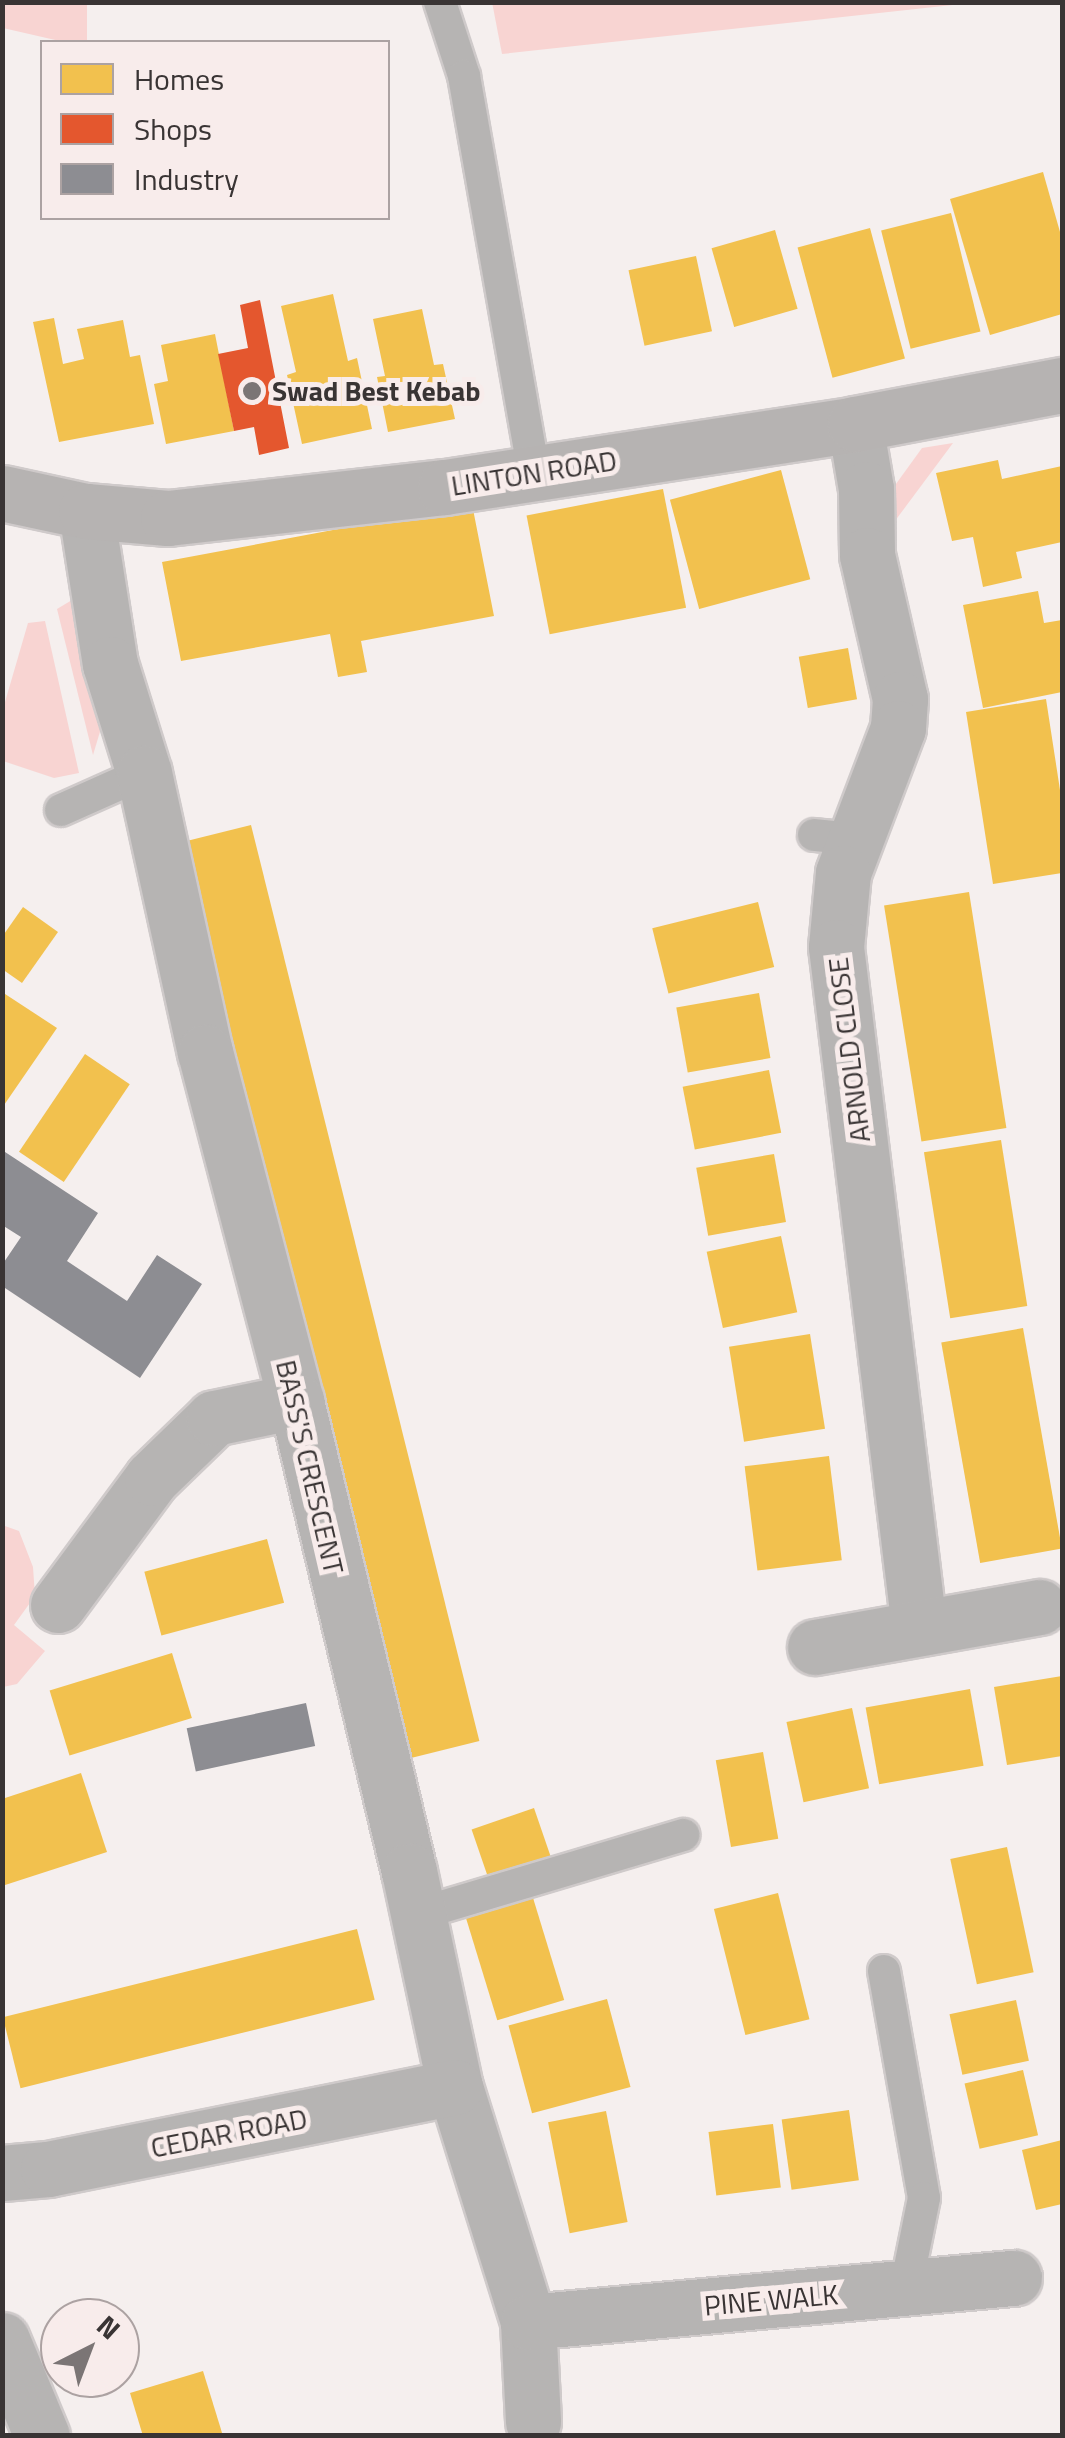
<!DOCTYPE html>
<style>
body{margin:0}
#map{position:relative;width:1065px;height:2438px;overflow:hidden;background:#f5efee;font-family:"Titillium Web",sans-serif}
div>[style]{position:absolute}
.green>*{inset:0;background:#f8d4d2}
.homes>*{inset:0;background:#f2c14e;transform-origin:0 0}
.shops>*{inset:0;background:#e4572e}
.industry>*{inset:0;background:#8d8d92;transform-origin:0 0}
.roads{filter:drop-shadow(2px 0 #cfcaca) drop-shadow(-2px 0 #cfcaca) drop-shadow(0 2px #cfcaca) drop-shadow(0 -2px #cfcaca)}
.lane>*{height:32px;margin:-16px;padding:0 16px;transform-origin:16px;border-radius:16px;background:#b6b4b3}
.street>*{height:55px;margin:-27.5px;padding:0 27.5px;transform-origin:27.5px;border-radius:27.5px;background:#b6b4b3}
.secondary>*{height:55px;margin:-27.5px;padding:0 27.5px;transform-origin:27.5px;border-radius:27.5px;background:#b6b3b2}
.dots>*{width:28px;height:28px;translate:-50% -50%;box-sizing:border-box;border:5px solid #f8eceb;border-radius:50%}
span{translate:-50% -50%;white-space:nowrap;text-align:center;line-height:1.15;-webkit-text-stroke:10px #f8eceb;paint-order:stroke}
.poi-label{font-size:28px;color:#393434;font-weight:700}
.left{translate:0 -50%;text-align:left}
.street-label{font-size:28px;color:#393434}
.frame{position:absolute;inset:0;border:5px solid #393434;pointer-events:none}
.legend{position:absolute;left:40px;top:40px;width:350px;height:180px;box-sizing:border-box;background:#f8eceb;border:2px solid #aca2a2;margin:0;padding:12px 18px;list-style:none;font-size:30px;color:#393434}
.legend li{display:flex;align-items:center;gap:20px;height:50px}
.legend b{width:50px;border:2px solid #aca2a2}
.north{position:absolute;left:40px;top:2298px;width:100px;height:100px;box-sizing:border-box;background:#f8eceb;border:2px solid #aca2a2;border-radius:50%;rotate:42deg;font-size:28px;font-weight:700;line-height:40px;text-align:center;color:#393434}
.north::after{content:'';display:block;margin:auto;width:35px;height:45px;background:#7b7575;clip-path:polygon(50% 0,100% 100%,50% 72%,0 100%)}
</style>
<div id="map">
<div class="green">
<div style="clip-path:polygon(3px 2px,87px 3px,87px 42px,64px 42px,3px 28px)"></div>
<div style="clip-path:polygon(492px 2px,971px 2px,971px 3px,502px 54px)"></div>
<div style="clip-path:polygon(953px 443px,886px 533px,888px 495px,922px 448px)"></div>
<div style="clip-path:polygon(72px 600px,102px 725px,93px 755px,57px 609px)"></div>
<div style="clip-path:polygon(45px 621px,79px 773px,54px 778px,3px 761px,3px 709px,28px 623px)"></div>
<div style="clip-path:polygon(2px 1525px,19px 1531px,33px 1567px,35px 1596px,14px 1625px,45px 1651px,17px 1684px,3px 1687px)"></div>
</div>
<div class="homes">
<div style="clip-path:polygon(1043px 172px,1062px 239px,1062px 314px,990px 335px,950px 199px)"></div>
<div style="left:951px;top:213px;width:122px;height:72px;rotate:76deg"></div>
<div style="left:870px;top:228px;width:135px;height:75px;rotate:75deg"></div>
<div style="left:775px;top:230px;width:82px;height:66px;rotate:74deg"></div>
<div style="left:696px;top:256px;width:77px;height:69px;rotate:78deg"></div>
<div style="clip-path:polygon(333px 294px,348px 361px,357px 358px,372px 429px,302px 444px,287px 375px,296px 372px,281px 306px)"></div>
<div style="clip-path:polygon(422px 309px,434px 365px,443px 364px,455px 419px,388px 432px,377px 377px,385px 376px,373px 319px)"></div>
<div style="clip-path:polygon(54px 318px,63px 364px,84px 359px,77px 329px,123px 320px,130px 357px,140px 355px,154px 424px,59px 442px,33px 322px)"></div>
<div style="clip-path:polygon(215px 334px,234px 431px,166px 444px,154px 384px,168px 381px,161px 345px)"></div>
<div style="clip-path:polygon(998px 460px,1002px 479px,1062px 466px,1062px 542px,1016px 552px,1022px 578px,983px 587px,973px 537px,952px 541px,936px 473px)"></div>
<div style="left:781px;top:470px;width:113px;height:115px;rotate:75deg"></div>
<div style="left:663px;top:489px;width:121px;height:139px;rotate:79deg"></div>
<div style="clip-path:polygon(472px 504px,494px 616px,361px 641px,367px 672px,338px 677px,330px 634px,181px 661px,162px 562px)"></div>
<div style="clip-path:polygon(1038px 591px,1044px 623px,1062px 620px,1062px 692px,983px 708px,963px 605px)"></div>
<div style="left:848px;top:648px;width:52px;height:50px;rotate:80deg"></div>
<div style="clip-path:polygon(1046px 699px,1062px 803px,1062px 873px,993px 884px,966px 712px)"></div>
<div style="left:251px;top:825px;width:944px;height:87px;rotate:76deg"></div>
<div style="left:969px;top:892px;width:239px;height:86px;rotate:81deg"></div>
<div style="left:758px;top:902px;width:67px;height:109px;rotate:76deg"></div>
<div style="clip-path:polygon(23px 907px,58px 932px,22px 983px,2px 969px,2px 937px)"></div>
<div style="clip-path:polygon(2px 992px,57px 1028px,2px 1108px)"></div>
<div style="left:759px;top:993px;width:66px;height:84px;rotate:80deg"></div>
<div style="left:85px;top:1054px;width:54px;height:118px;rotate:34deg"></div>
<div style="left:769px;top:1070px;width:64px;height:88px;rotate:79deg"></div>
<div style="left:1001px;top:1140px;width:168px;height:78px;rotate:81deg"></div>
<div style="left:774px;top:1154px;width:69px;height:79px;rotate:80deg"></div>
<div style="left:781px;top:1236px;width:78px;height:76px;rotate:78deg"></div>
<div style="left:1023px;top:1328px;width:224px;height:83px;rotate:80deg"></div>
<div style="left:810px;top:1334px;width:96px;height:82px;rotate:81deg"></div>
<div style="left:829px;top:1456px;width:105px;height:85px;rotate:83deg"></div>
<div style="left:267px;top:1539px;width:66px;height:127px;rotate:75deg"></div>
<div style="left:172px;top:1653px;width:68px;height:128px;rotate:73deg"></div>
<div style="clip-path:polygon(1062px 1676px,1062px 1756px,1007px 1765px,994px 1687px)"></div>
<div style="left:970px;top:1689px;width:78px;height:106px;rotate:80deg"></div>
<div style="left:852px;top:1708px;width:82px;height:67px;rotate:78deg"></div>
<div style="left:763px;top:1752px;width:88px;height:48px;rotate:80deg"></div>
<div style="clip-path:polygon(81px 1773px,107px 1852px,2px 1886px,2px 1799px)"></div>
<div style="left:534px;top:1808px;width:52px;height:66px;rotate:71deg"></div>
<div style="left:1007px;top:1847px;width:128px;height:58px;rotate:78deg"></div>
<div style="left:530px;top:1888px;width:117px;height:70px;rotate:73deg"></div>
<div style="left:778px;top:1893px;width:130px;height:66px;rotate:76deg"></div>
<div style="left:357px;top:1929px;width:73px;height:365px;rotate:76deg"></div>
<div style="left:607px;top:1999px;width:91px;height:102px;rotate:75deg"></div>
<div style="left:1016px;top:2000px;width:62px;height:68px;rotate:78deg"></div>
<div style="left:1023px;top:2070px;width:67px;height:60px;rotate:77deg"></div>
<div style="left:849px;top:2110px;width:71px;height:68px;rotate:82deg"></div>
<div style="left:606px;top:2111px;width:113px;height:59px;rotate:79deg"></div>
<div style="left:773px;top:2124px;width:64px;height:65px;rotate:83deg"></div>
<div style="clip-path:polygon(1062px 2140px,1062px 2204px,1036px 2210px,1022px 2150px)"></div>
<div style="clip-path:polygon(203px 2371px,223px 2436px,143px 2436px,130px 2393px)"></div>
</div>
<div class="shops">
<div style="clip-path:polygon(260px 300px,289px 448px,259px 455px,254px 427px,234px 431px,218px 354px,248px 348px,240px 305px)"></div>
</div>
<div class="industry">
<div style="clip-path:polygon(2px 1150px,98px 1213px,67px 1261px,127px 1301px,157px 1255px,202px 1284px,140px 1378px,2px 1286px,2px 1265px,21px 1237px,2px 1225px)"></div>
<div style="left:306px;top:1703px;width:44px;height:122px;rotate:78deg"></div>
</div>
<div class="roads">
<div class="lane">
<div style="left:440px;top:2px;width:78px;rotate:72deg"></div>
<div style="left:464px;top:76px;width:404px;rotate:80deg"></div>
<div style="left:61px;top:810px;width:91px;rotate:-24deg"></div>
<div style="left:814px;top:835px;width:41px;rotate:5.6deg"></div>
<div style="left:418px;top:1914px;width:277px;rotate:-16.6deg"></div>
<div style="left:884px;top:1971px;width:230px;rotate:80deg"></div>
<div style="left:924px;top:2198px;width:91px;rotate:101.4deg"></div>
</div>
<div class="street">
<div style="left:855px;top:424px;width:66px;rotate:80.4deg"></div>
<div style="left:866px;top:489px;width:66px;rotate:89.1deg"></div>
<div style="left:867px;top:555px;width:148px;rotate:77.1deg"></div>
<div style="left:900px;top:699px;width:29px;rotate:94deg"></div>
<div style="left:898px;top:728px;width:155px;rotate:110.8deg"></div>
<div style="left:843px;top:873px;width:74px;rotate:95.4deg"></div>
<div style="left:836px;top:947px;width:685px;rotate:83.04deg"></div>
<div style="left:86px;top:511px;width:155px;rotate:81.1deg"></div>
<div style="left:110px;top:664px;width:114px;rotate:72.7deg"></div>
<div style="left:144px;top:773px;width:286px;rotate:77.7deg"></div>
<div style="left:205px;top:1052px;width:361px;rotate:75.4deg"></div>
<div style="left:296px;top:1401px;width:483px;rotate:76.5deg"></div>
<div style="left:409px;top:1871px;width:221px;rotate:78deg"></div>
<div style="left:455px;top:2087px;width:246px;rotate:72.7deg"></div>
<div style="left:528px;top:2322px;width:100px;rotate:87.1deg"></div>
<div style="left:58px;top:1605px;width:158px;rotate:-53.5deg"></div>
<div style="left:152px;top:1478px;width:86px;rotate:-44.1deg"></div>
<div style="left:214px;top:1418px;width:84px;rotate:-11.7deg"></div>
<div style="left:815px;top:1647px;width:228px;rotate:-10.1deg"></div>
<div style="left:2px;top:2173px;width:46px;rotate:-5deg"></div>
<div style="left:48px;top:2169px;width:415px;rotate:-11.4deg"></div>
<div style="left:528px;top:2322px;width:488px;rotate:-5.2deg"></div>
<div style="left:2px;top:2340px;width:104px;rotate:67.4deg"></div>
</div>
<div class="secondary">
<div style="left:2px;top:493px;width:86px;rotate:12.1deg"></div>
<div style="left:86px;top:511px;width:82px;rotate:4.9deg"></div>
<div style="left:168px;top:518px;width:279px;rotate:-6.4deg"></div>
<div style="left:445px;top:487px;width:415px;rotate:-8.7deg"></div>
<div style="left:855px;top:424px;width:211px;rotate:-10.7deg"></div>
</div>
</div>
<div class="dots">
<div style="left:252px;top:391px;background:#7b7575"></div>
</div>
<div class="poi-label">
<span class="left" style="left:272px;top:391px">Swad Best Kebab</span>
</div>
<div class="street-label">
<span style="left:534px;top:473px;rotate:-9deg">LINTON ROAD</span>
<span style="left:849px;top:1050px;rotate:-97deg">ARNOLD CLOSE</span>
<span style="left:310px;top:1467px;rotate:77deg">BASS'S CRESCENT</span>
<span style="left:229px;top:2133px;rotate:-11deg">CEDAR ROAD</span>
<span style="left:771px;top:2300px;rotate:-5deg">PINE WALK</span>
</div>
<div class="frame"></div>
<ul class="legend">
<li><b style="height:28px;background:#f2c14e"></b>Homes</li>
<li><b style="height:28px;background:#e4572e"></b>Shops</li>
<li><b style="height:28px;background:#8d8d92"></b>Industry</li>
</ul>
<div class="north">N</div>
</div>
